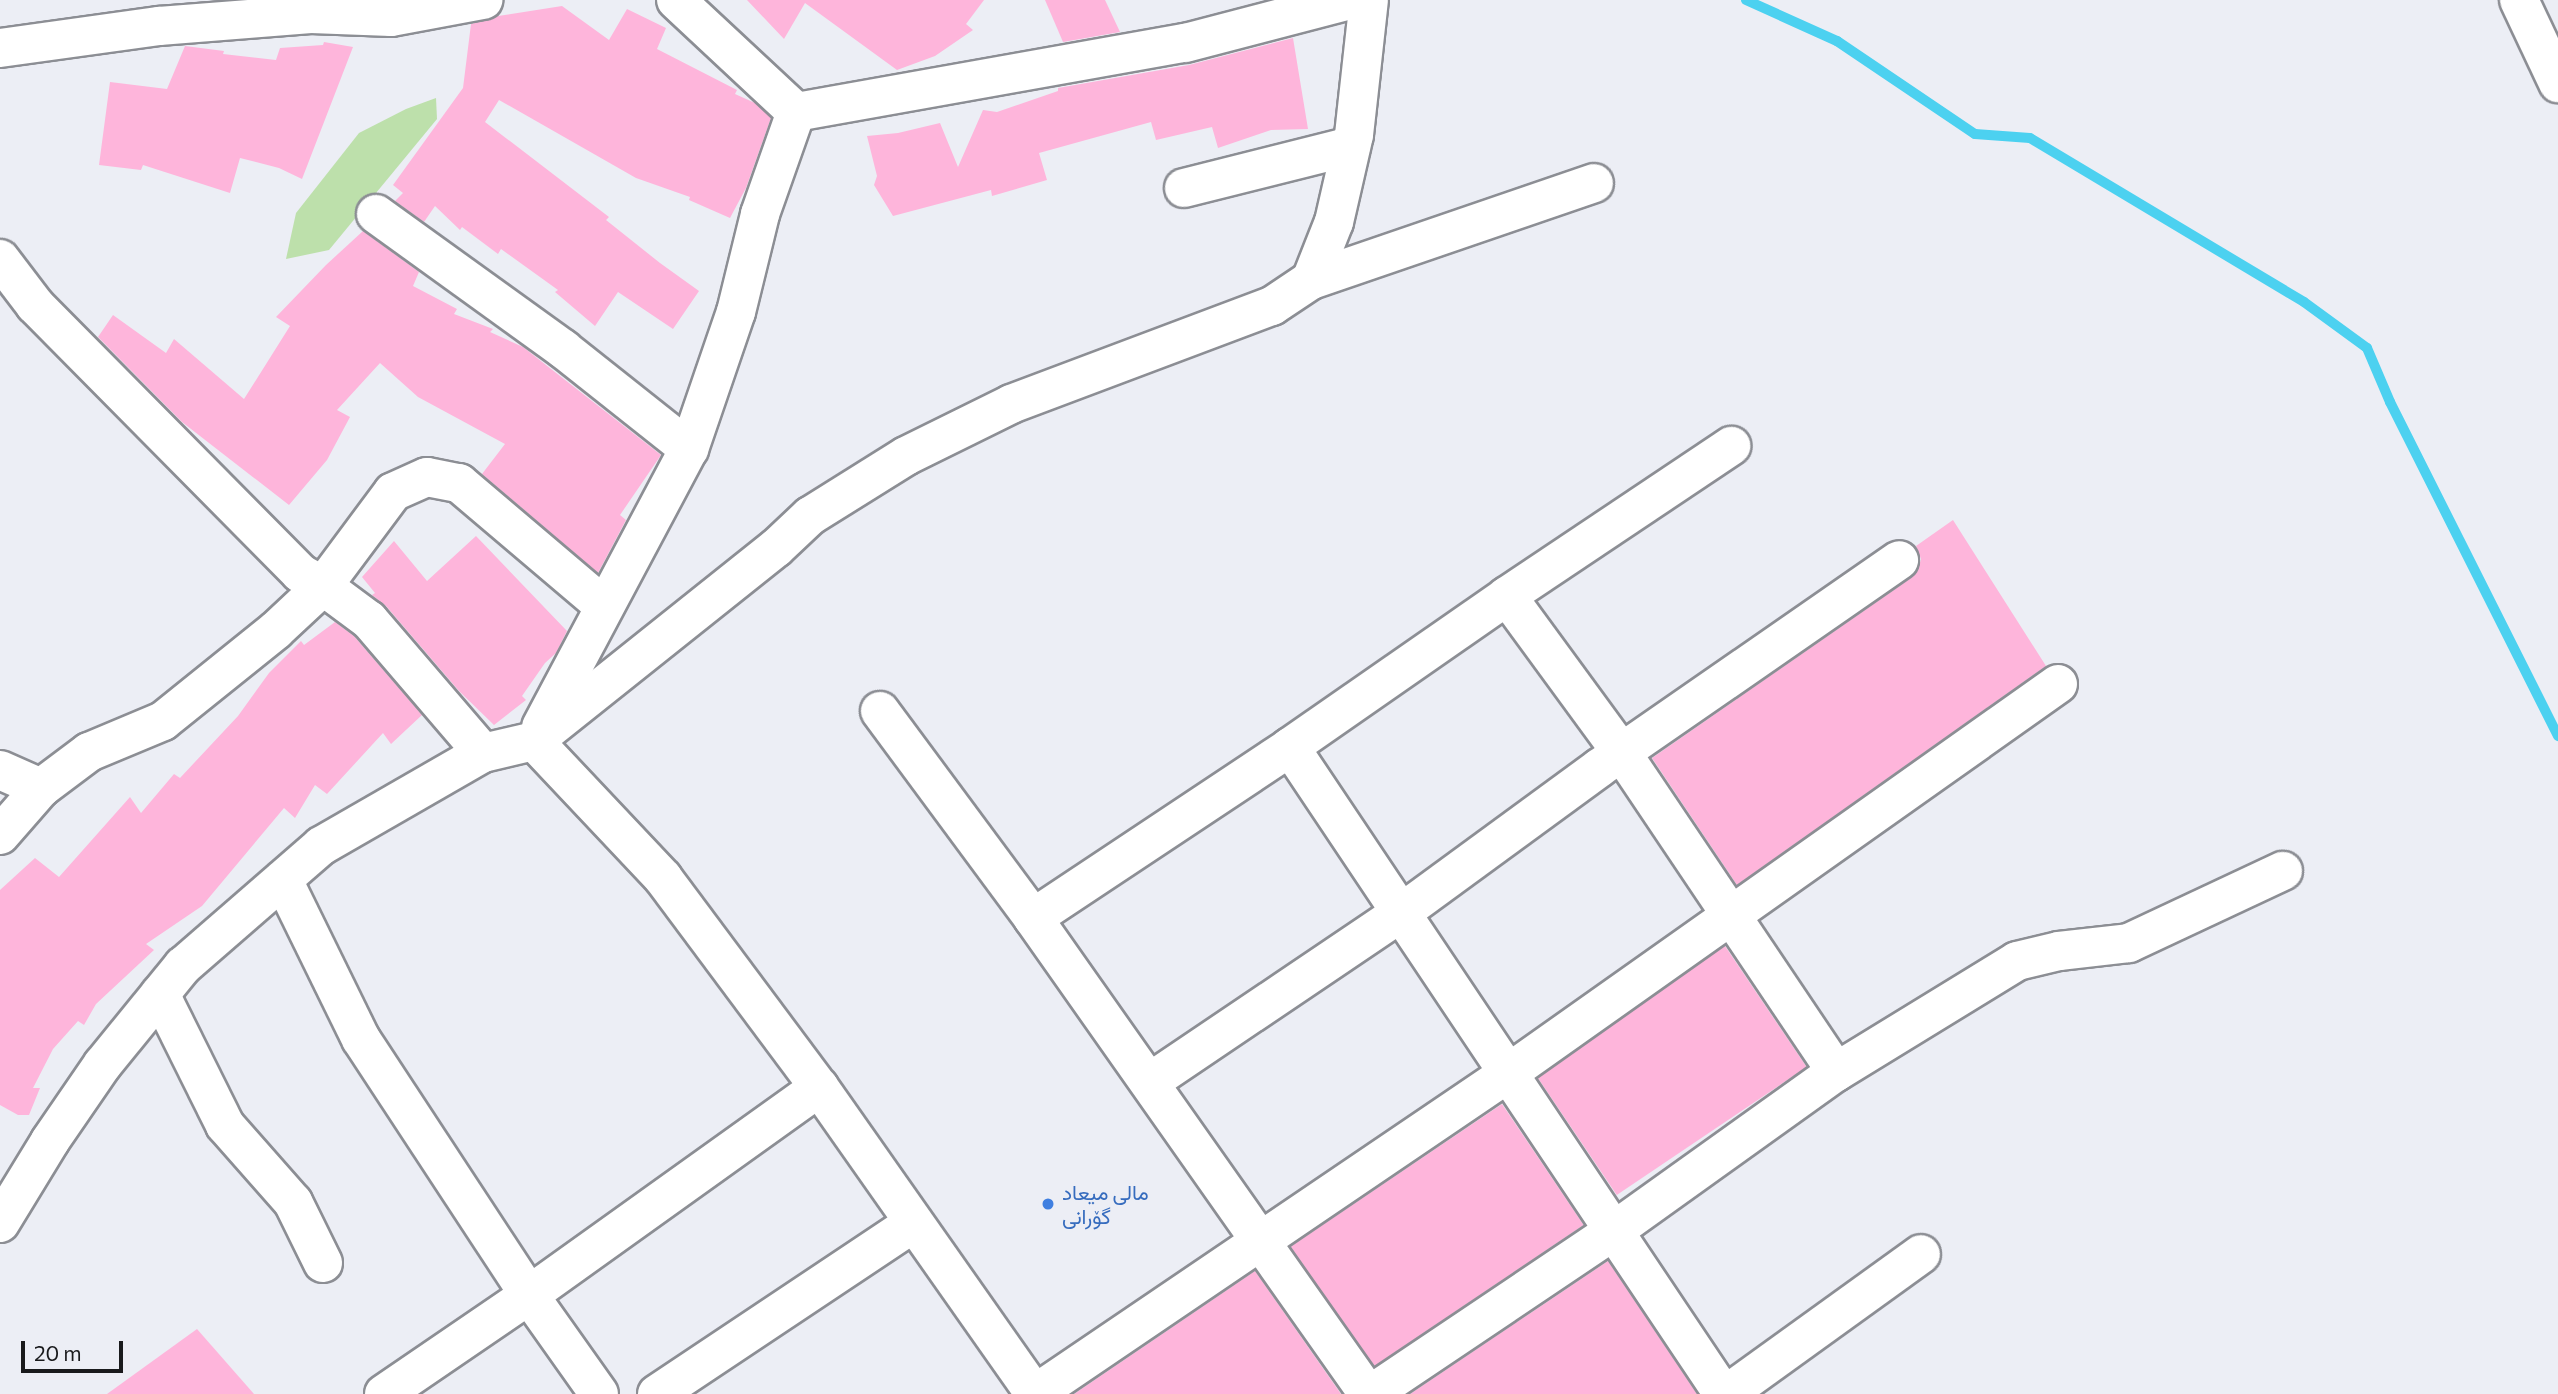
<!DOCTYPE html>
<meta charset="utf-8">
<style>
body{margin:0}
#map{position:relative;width:2558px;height:1394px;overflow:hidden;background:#eceef5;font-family:Commissioner,Vazirmatn,sans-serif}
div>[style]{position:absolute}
.green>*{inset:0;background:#bde0ab}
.stream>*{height:10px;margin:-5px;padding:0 5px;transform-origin:5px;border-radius:5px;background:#4cd1f0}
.building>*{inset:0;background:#feb5db;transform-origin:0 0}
.roads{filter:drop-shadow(2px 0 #8c8e94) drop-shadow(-2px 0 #8c8e94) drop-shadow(0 2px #8c8e94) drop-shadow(0 -2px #8c8e94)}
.street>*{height:38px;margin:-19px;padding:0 19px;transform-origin:19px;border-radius:19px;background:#fff}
.secondary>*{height:38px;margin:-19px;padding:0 19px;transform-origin:19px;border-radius:19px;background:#fff}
.dots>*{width:19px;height:19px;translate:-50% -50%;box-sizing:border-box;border:4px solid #eceef5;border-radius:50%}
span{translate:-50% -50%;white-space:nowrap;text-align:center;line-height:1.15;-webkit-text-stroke:5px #eceef5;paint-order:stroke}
.shop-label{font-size:21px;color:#366cbe}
.left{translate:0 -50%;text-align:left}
.scale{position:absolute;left:21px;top:1341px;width:102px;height:32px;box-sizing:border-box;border:4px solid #191a1c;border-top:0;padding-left:9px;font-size:21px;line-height:24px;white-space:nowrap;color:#191a1c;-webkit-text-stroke:5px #eceef5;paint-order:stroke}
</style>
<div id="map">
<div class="green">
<div style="clip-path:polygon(436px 98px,437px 119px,329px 250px,286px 259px,296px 213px,359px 133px,406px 109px)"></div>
</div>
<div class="stream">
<div style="left:1746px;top:0;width:100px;rotate:24.3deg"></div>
<div style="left:1837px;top:41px;width:166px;rotate:34deg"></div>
<div style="left:1975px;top:134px;width:55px;rotate:4.2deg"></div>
<div style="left:2030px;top:138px;width:319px;rotate:30.9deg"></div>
<div style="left:2304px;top:302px;width:78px;rotate:36.1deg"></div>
<div style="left:2367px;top:348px;width:59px;rotate:66.9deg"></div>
<div style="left:2390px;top:402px;width:374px;rotate:63.3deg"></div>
</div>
<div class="building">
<div style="clip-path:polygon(747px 0,984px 0,966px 24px,973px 30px,935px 56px,897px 70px,805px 3px,784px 39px)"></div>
<div style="clip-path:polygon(1045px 0,1105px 0,1120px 32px,1063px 42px)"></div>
<div style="clip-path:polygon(562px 6px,609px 40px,627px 9px,666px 28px,657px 49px,737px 90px,735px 94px,755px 103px,771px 118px,746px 188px,730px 218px,689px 200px,690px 197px,636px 178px,499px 100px,485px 122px,609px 217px,606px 220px,660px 263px,699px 291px,673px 329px,618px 292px,595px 326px,555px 292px,558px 290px,501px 249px,498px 254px,462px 227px,460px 230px,435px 206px,424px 222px,395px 201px,403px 193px,393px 185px,463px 88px,471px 24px,498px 16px)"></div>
<div style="clip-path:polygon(1293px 38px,1308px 129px,1271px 130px,1218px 148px,1212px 127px,1156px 140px,1151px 122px,1039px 153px,1047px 180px,992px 196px,991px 190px,893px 216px,874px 185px,877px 176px,867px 136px,898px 133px,940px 123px,958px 167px,983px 110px,997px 112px,1058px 91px,1058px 88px,1189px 65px)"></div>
<div style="clip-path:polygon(324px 42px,353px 47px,302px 179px,279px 168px,240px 158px,230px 193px,143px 165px,141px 170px,99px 165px,110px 82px,167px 89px,185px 46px,224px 51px,223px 54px,276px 60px,280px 48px,323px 45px)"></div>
<div style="clip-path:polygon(363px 231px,419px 272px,413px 286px,457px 309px,454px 314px,493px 329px,490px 332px,523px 347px,661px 455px,620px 515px,626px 520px,598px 573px,482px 474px,505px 444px,418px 397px,380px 363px,337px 410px,350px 417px,327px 460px,289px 505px,182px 422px,98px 337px,113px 315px,166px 353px,174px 339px,244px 399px,290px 326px,276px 317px,326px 265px)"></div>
<div style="clip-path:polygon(1953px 520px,2046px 666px,1737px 885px,1652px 758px,1911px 578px,1918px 570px,1921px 559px,1916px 546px)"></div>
<div style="clip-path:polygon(476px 536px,567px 631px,556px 653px,545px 663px,522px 696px,526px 700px,494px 725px,459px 691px,386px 606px,372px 595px,375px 593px,362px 577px,394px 541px,427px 581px)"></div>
<div style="clip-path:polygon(335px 622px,354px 636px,422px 715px,391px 744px,383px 733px,327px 794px,315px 785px,295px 818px,284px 808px,202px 906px,146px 944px,154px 950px,96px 1004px,84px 1025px,78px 1021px,53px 1049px,33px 1088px,40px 1088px,29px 1115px,18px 1115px,0 1105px,0 890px,35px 858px,59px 877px,130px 797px,141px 813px,174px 774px,180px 778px,238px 716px,269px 673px,301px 641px,304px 645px)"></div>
<div style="left:1725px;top:946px;width:146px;height:229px;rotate:56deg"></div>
<div style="left:1502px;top:1104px;width:146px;height:255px;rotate:56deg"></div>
<div style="clip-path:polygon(1608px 1261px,1697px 1394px,1410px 1394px)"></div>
<div style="clip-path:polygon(1255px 1271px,1341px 1394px,1074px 1394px)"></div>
<div style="clip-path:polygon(197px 1329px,254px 1394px,107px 1394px)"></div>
</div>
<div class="roads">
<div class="street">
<div style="left:0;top:48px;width:161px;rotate:-7.9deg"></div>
<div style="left:159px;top:26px;width:152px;rotate:-4.5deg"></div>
<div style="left:311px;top:14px;width:80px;rotate:2.1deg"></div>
<div style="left:391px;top:17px;width:94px;rotate:-10.5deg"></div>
<div style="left:796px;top:112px;width:395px;rotate:-10.1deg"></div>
<div style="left:1185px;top:43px;width:171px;rotate:-14.6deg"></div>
<div style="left:1184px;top:188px;width:172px;rotate:-14.1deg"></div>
<div style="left:376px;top:214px;width:231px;rotate:35.8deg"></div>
<div style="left:563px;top:349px;width:161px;rotate:38.4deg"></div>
<div style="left:0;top:259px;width:58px;rotate:52.7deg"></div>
<div style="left:35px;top:305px;width:377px;rotate:45.3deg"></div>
<div style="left:300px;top:573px;width:26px;rotate:29deg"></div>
<div style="left:323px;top:586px;width:117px;rotate:-53.3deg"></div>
<div style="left:393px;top:492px;width:37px;rotate:-24deg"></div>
<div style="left:427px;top:477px;width:33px;rotate:11deg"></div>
<div style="left:459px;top:483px;width:190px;rotate:40.3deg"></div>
<div style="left:1311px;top:280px;width:299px;rotate:-18.9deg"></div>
<div style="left:1507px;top:596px;width:195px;rotate:53.8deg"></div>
<div style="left:1622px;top:753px;width:384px;rotate:56.1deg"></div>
<div style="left:880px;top:711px;width:257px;rotate:53.5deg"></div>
<div style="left:1033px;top:918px;width:582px;rotate:54.86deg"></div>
<div style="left:541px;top:727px;width:315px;rotate:-62deg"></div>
<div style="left:689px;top:449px;width:145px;rotate:-71.1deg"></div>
<div style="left:736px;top:312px;width:101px;rotate:-76.2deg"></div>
<div style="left:760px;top:214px;width:108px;rotate:-70.6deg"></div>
<div style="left:796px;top:112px;width:164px;rotate:-137deg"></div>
<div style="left:534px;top:741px;width:310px;rotate:-38.6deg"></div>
<div style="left:776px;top:548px;width:47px;rotate:-43.3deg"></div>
<div style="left:810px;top:516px;width:113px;rotate:-32deg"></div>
<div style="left:906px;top:456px;width:117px;rotate:-26.3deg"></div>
<div style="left:1011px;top:404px;width:279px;rotate:-20.6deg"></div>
<div style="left:1272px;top:306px;width:47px;rotate:-33.7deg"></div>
<div style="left:1311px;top:280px;width:62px;rotate:-68.4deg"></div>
<div style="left:1334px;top:222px;width:89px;rotate:-77.1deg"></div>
<div style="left:1354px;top:135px;width:136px;rotate:-83.7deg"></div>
<div style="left:1290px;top:747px;width:779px;rotate:56.21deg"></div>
<div style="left:0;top:770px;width:45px;rotate:23.7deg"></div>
<div style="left:0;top:835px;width:62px;rotate:-48.9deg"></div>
<div style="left:41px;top:788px;width:60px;rotate:-36.9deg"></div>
<div style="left:89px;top:752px;width:80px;rotate:-22.7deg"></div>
<div style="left:163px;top:721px;width:145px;rotate:-38.8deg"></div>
<div style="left:276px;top:630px;width:64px;rotate:-43.1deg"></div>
<div style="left:323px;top:586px;width:57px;rotate:36.5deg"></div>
<div style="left:369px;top:620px;width:175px;rotate:49.4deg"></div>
<div style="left:283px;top:880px;width:177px;rotate:63.9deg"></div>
<div style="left:361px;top:1039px;width:306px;rotate:56.7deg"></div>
<div style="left:529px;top:1295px;width:121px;rotate:54.7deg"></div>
<div style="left:1033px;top:918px;width:309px;rotate:-33.6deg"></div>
<div style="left:1290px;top:747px;width:264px;rotate:-34.8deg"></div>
<div style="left:1507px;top:596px;width:270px;rotate:-33.8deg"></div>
<div style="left:160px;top:994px;width:146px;rotate:63.6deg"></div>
<div style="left:225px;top:1125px;width:103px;rotate:48.6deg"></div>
<div style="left:293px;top:1202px;width:68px;rotate:63.8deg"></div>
<div style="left:1150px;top:1082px;width:303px;rotate:-34deg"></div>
<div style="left:1401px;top:913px;width:245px;rotate:-36.2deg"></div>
<div style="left:1599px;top:768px;width:365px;rotate:-34.7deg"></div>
<div style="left:384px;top:1394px;width:176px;rotate:-34.3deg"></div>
<div style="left:529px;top:1295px;width:357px;rotate:-35.6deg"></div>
<div style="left:657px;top:1394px;width:308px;rotate:-33.7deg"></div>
<div style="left:1035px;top:1394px;width:570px;rotate:-34.14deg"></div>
<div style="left:1507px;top:1074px;width:675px;rotate:-35.29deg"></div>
<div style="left:1371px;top:1394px;width:294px;rotate:-33.9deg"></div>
<div style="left:1615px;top:1230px;width:272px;rotate:-35.6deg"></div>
<div style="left:1836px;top:1072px;width:212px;rotate:-31.5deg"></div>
<div style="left:2017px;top:961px;width:43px;rotate:-13.4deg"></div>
<div style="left:2059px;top:951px;width:70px;rotate:-6.5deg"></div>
<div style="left:2129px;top:943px;width:170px;rotate:-25.1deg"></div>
<div style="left:1727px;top:1394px;width:239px;rotate:-35.8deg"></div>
</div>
<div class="secondary">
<div style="left:2519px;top:0;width:92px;rotate:64.8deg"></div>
<div style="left:0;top:1223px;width:96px;rotate:-58.6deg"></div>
<div style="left:50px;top:1141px;width:93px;rotate:-55.5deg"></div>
<div style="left:103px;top:1064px;width:127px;rotate:-50.8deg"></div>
<div style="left:183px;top:966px;width:183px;rotate:-41deg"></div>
<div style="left:321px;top:846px;width:187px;rotate:-29.9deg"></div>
<div style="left:483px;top:753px;width:52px;rotate:-13.2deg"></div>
<div style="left:534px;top:741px;width:188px;rotate:46.7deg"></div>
<div style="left:663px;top:878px;width:261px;rotate:53.3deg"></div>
<div style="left:819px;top:1087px;width:375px;rotate:54.9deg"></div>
</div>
</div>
<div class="dots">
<div style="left:1048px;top:1204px;background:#3f7fe0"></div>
</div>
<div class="shop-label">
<span class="left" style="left:1062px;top:1204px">مالی میعاد<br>گۆرانی</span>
</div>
<div class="scale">20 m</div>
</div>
